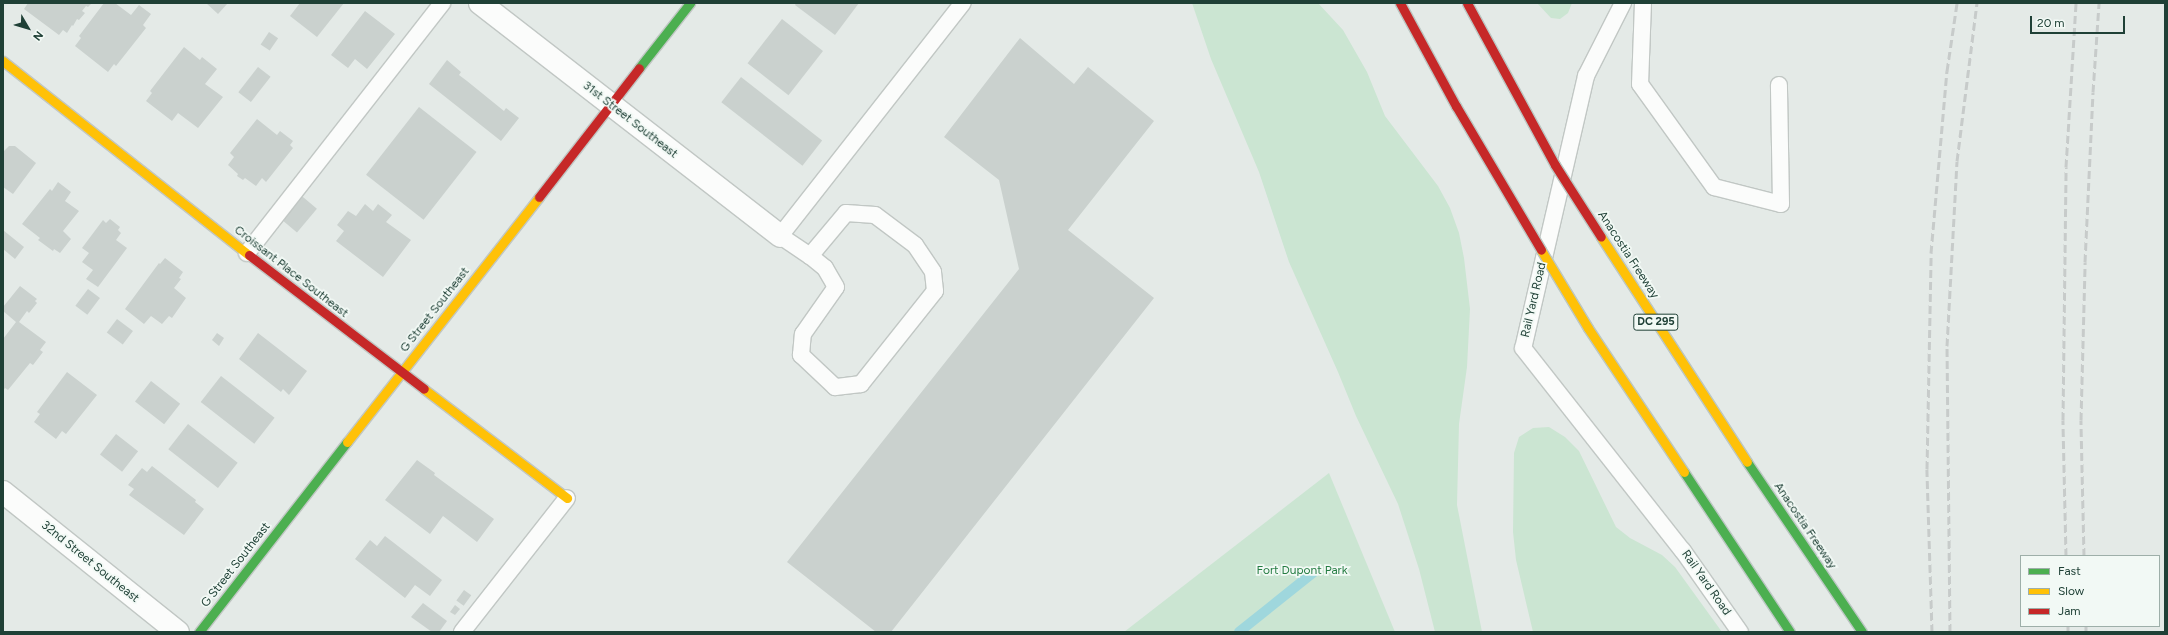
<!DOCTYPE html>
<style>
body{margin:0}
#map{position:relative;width:2168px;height:635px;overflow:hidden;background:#e4eae7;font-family:Figtree,sans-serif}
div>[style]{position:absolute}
.green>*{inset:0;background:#cbe5d2}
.stream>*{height:10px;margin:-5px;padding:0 5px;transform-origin:5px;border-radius:5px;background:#9fd7dd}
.building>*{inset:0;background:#cad1ce;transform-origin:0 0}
.roads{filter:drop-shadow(1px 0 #c1c7c4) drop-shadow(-1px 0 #c1c7c4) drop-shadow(0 1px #c1c7c4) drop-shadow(0 -1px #c1c7c4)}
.lane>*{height:16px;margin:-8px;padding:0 8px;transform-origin:8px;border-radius:8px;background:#fbfcfb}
.street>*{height:22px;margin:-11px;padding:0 11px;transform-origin:11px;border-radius:11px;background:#fbfcfb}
.fast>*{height:9px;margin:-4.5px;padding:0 4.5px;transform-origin:4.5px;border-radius:4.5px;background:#4caf50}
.slow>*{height:9px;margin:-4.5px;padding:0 4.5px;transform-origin:4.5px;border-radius:4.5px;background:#ffc107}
.jam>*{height:9px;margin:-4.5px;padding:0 4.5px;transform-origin:4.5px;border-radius:4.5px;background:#c62828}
.rail>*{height:3px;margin-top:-1.5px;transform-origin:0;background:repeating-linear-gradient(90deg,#c7cbca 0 8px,transparent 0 12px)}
.bridges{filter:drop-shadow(1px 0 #bcc7c3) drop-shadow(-1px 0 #bcc7c3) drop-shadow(0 1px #bcc7c3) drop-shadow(0 -1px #bcc7c3)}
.fast-bridge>*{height:9px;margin:-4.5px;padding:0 4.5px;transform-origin:4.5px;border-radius:4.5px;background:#4caf50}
.slow-bridge>*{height:9px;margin:-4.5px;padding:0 4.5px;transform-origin:4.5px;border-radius:4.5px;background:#ffc107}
.jam-bridge>*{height:9px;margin:-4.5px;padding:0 4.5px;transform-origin:4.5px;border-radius:4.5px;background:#c62828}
span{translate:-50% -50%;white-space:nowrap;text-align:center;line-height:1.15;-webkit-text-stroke:3.5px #f2f9f5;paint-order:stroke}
.shield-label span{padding:1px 3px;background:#f2f9f5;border:1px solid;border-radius:3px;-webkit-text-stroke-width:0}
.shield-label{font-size:11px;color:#1f4036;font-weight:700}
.street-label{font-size:12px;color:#1f4036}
.park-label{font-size:12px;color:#247c42}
.frame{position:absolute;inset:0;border:4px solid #1f4036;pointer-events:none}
.legend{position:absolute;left:2020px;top:555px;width:140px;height:72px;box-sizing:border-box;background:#f2f9f5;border:1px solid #9eafa9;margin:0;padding:5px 7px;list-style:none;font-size:12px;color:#1f4036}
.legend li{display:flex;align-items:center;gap:8px;height:20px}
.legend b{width:20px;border:1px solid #9eafa9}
.north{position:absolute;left:8px;top:8px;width:40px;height:40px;-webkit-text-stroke:3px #f2f9f5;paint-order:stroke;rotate:128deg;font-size:11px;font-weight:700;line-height:16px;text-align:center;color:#1f4036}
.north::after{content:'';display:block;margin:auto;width:14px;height:18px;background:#1f4036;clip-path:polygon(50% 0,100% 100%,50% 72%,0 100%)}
.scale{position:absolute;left:2030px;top:16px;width:95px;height:18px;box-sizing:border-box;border:2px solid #1f4036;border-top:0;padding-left:5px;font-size:12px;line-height:14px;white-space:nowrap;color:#1f4036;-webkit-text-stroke:3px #f2f9f5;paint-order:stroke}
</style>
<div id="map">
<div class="green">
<div style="clip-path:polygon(1192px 3px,1318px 3px,1343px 30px,1367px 72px,1385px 116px,1438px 186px,1450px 208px,1459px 233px,1464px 258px,1470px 309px,1467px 367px,1459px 424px,1457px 505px,1482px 632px,1435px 632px,1419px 569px,1398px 504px,1356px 416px,1338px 372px,1289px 262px,1259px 172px,1211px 59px)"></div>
<div style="clip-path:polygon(1537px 3px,1572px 3px,1568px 13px,1560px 19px,1551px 18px)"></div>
<div style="clip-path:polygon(1549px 427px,1565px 437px,1579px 451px,1616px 527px,1630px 538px,1662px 555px,1675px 567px,1722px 632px,1533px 632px,1516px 560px,1513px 532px,1514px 453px,1519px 437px,1533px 428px)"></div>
<div style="clip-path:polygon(1329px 473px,1395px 632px,1124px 632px,1200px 573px)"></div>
</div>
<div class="stream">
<div style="left:1239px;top:632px;width:96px;rotate:-38.7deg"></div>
</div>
<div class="building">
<div style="clip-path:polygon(28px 3px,92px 3px,88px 7px,86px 6px,82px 11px,85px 13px,79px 20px,77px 19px,73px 26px,72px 25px,67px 33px,63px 30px,59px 35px,24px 9px)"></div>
<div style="clip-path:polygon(104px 3px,115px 3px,131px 15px,139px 5px,151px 14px,143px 25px,146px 28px,116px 66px,114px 64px,108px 72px,75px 46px,81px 38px,79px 36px)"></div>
<div style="clip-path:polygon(206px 3px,228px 3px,218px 14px)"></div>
<div style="clip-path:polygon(300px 3px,344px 3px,317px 37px,290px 16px)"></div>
<div style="clip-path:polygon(796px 3px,859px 3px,835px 35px,795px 5px)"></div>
<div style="clip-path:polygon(365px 11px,395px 34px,367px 69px,355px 59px,348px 68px,331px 55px)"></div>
<div style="left:782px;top:19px;width:52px;height:56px;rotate:38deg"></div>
<div style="left:269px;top:32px;width:11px;height:15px;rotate:34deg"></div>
<div style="clip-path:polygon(1020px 38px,1074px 84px,1088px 67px,1154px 121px,1068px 230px,1154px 298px,891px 632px,876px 632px,787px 562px,1019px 269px,999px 180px,944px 137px)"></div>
<div style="clip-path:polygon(184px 47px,200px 60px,202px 57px,217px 69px,205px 84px,223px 97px,198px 128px,178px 113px,172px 121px,146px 101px,152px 93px,150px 91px)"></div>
<div style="clip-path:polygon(447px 60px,461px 72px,459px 75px,467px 81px,504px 111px,506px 108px,519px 118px,501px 141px,429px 84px)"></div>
<div style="left:258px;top:67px;width:16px;height:32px;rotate:38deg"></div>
<div style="left:741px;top:77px;width:103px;height:32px;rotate:38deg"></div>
<div style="left:419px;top:107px;width:73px;height:86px;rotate:38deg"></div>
<div style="clip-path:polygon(257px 119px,277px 135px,280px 131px,293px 141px,290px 145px,293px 148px,266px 182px,262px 178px,256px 186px,245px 178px,243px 180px,237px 176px,238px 174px,228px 165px,234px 157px,230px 153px)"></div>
<div style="clip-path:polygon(9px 146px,15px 146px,36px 163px,13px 194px,3px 187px,3px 152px)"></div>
<div style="clip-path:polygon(58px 182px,71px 192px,65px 201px,79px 211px,63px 231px,71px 239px,60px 253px,54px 249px,53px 251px,38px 240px,40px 238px,22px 224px,50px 189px,52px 191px)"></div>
<div style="left:297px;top:192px;width:26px;height:31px;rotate:40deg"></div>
<div style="clip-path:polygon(365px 204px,373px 211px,378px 204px,392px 215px,386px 222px,411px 240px,383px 277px,336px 241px,344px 231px,337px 225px,348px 211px,356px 216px)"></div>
<div style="clip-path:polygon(110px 219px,120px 227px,118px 230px,121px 233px,116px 240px,127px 248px,98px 287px,86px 279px,93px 270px,82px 262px,89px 253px,82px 248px,103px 220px,106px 223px)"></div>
<div style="clip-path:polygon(3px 230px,24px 247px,15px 259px,3px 249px)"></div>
<div style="clip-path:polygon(165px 258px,183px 272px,179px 278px,181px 279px,174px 288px,186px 298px,172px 318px,169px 316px,162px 324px,151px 316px,144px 324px,125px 309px,159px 263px,160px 264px)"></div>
<div style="clip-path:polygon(20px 286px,37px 299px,35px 301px,37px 303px,29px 313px,27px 311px,19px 322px,46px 342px,40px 350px,43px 352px,33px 365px,30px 363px,8px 390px,5px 388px,3px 391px,3px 339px,16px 322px,3px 311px,3px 307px)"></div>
<div style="left:88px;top:289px;width:15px;height:21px;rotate:37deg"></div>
<div style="left:117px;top:319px;width:20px;height:17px;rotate:37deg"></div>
<div style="clip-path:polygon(217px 333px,224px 338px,219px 346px,212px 340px)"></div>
<div style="clip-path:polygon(258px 333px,307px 371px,289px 395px,283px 389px,281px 392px,239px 359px)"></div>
<div style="clip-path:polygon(67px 372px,97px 395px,66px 434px,62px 431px,56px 439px,34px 422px,40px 414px,37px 412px)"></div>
<div style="left:221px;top:376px;width:68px;height:33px;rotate:38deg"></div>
<div style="left:151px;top:381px;width:37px;height:26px;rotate:38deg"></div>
<div style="left:188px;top:424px;width:63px;height:32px;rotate:38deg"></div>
<div style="left:116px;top:434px;width:28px;height:26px;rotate:38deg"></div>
<div style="clip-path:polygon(417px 460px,435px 473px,434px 475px,494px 519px,477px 542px,443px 516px,430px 534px,385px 500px)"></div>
<div style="clip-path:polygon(152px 466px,196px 500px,195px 502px,204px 509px,184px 535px,129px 495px,134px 489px,128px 485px,142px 468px,147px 472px)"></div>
<div style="clip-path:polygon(385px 536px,442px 580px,430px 596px,415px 585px,405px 598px,355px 559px,370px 540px,377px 546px)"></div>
<div style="left:464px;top:590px;width:9px;height:13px;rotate:36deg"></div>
<div style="clip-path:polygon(423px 603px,447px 621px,439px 632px,432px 632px,411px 617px)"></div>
<div style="clip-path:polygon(455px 605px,460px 609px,455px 615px,450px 612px)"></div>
</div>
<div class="roads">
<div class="lane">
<div style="left:1623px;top:3px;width:82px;rotate:116.9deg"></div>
<div style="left:1586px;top:76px;width:279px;rotate:103deg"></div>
<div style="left:1523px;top:348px;width:258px;rotate:51.8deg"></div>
<div style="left:1683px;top:551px;width:99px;rotate:54.9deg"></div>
<div style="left:1643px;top:3px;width:81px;rotate:92.1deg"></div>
<div style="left:1640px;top:84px;width:127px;rotate:54.3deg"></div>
<div style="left:1714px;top:187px;width:69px;rotate:14.2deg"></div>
<div style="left:1781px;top:204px;width:119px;rotate:-91deg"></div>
<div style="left:247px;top:253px;width:317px;rotate:-52deg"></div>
<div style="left:810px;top:256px;width:56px;rotate:-50.1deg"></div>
<div style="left:846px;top:213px;width:29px;rotate:4deg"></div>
<div style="left:875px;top:215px;width:50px;rotate:36.9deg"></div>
<div style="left:915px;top:245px;width:32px;rotate:56deg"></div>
<div style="left:933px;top:272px;width:19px;rotate:84deg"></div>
<div style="left:935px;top:291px;width:119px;rotate:128.5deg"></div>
<div style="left:861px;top:384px;width:26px;rotate:173deg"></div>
<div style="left:835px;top:387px;width:47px;rotate:-136.7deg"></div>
<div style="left:801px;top:355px;width:21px;rotate:-85deg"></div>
<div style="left:803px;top:334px;width:57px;rotate:-54.9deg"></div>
<div style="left:836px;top:287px;width:22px;rotate:-120deg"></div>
<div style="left:825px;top:268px;width:19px;rotate:-141deg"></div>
<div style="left:810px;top:256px;width:36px;rotate:-146deg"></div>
<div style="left:780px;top:236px;width:296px;rotate:-51.9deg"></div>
<div style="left:462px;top:632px;width:170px;rotate:-51.9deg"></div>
</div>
<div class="street">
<div style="left:480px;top:3px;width:380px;rotate:37.8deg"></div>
<div style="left:3px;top:492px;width:224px;rotate:38.7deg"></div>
</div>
<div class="fast">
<div style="left:639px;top:68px;width:83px;rotate:-51.9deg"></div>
<div style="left:199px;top:632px;width:241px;rotate:-52.1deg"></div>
</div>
<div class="slow">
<div style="left:3px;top:61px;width:313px;rotate:38.3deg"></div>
<div style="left:424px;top:389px;width:180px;rotate:37.3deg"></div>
<div style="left:347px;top:442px;width:311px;rotate:-51.9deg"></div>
</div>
<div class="jam">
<div style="left:539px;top:197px;width:163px;rotate:-52.2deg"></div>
<div style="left:249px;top:255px;width:220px;rotate:37.4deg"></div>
</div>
</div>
<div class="rail">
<div style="left:2066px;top:556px;width:136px;rotate:-91.3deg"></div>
<div style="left:2063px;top:420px;width:253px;rotate:-89.3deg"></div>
<div style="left:2066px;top:167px;width:164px;rotate:-86.5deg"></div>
<div style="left:2084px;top:556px;width:136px;rotate:-91.3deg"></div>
<div style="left:2081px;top:420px;width:158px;rotate:-88.5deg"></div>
<div style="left:2085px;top:262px;width:170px;rotate:-87.3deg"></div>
<div style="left:2093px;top:92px;width:89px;rotate:-86.1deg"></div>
<div style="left:2068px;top:626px;width:6px;rotate:90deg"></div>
<div style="left:2086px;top:626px;width:6px;rotate:90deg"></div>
<div style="left:1932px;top:632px;width:163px;rotate:-91.8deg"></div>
<div style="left:1927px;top:469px;width:216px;rotate:-88.9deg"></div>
<div style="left:1931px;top:253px;width:183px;rotate:-85deg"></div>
<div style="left:1947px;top:71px;width:69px;rotate:-81.6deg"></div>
<div style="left:1950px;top:632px;width:286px;rotate:-90.6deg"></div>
<div style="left:1947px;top:346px;width:185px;rotate:-86.9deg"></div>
<div style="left:1957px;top:161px;width:159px;rotate:-82.8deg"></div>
</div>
<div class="bridges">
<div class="fast-bridge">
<div style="left:1747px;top:462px;width:205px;rotate:55.9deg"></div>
<div style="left:1684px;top:472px;width:192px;rotate:56.5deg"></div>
</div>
<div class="slow-bridge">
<div style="left:1601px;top:237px;width:268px;rotate:57deg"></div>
<div style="left:1541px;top:250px;width:91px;rotate:58.9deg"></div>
<div style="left:1588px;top:328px;width:173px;rotate:56.3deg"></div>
</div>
<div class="jam-bridge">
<div style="left:1400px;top:3px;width:117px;rotate:61.5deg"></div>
<div style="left:1456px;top:106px;width:167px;rotate:59.4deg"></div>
<div style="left:1467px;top:3px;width:184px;rotate:61.5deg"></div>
<div style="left:1555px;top:165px;width:85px;rotate:57.4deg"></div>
</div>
</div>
<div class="shield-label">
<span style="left:1656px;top:322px">DC 295</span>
</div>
<div class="street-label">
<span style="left:630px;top:120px;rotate:38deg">31st Street Southeast</span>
<span style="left:1628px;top:255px;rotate:57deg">Anacostia Freeway</span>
<span style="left:291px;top:272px;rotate:38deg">Croissant Place Southeast</span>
<span style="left:1534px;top:300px;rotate:-77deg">Rail Yard Road</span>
<span style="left:435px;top:310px;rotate:-52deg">G Street Southeast</span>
<span style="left:1805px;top:526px;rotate:56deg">Anacostia Freeway</span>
<span style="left:90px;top:562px;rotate:39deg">32nd Street Southeast</span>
<span style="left:236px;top:565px;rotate:-52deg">G Street Southeast</span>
<span style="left:1706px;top:583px;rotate:55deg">Rail Yard Road</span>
</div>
<div class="park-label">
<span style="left:1302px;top:571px">Fort Dupont Park</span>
</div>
<div class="frame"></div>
<ul class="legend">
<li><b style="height:5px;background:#4caf50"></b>Fast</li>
<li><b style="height:5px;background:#ffc107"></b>Slow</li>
<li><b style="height:5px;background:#c62828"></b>Jam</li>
</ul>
<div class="north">N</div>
<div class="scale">20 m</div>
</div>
